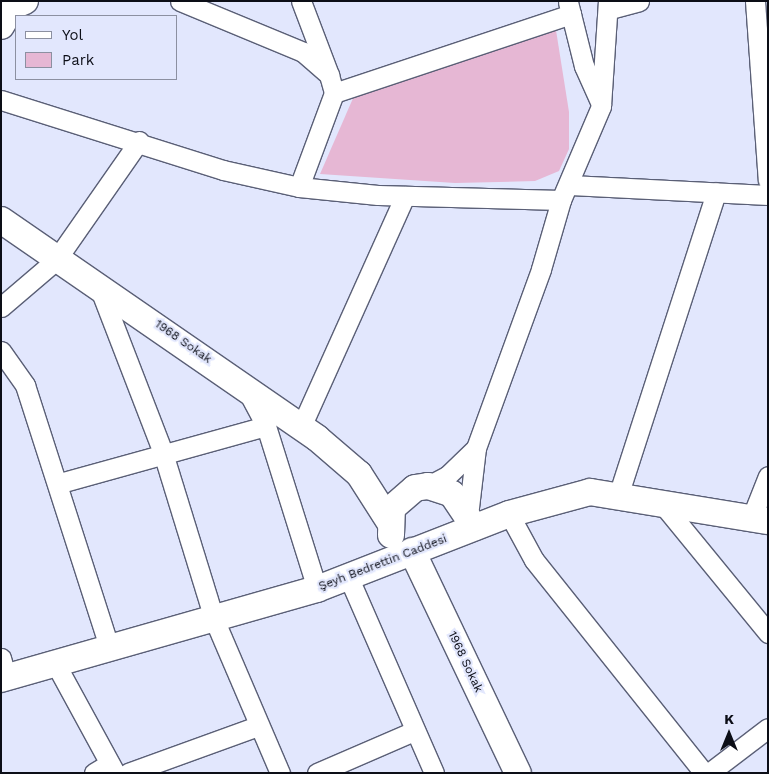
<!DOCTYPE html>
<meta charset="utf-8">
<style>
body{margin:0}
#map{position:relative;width:769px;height:774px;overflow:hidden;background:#e2e7fd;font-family:"Work Sans",sans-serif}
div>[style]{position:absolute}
.green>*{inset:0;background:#e6b7d4}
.roads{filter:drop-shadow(1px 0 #5a5f76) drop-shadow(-1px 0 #5a5f76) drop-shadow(0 1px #5a5f76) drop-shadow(0 -1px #5a5f76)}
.street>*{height:19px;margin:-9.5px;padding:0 9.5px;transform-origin:9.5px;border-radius:9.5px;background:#fff}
.secondary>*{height:26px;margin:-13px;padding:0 13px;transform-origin:13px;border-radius:13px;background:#fff}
span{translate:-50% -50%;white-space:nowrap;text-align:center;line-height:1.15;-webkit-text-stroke:4.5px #e2e7fd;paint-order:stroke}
.street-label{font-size:12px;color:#0c0e17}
.frame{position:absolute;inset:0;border:2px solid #0c0e17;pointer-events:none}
.legend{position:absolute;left:15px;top:15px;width:162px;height:65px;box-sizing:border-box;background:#e2e7fd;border:1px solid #8c90a1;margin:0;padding:6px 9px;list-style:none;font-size:15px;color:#0c0e17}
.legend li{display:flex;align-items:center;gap:10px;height:25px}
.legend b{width:25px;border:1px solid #8c90a1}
.north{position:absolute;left:704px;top:709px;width:50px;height:50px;-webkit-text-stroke:4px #e2e7fd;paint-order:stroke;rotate:0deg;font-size:14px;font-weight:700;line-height:20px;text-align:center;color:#0c0e17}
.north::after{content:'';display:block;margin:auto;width:18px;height:22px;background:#0c0e17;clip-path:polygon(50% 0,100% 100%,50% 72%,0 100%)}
</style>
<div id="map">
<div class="green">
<div style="clip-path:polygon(555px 24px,569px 112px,569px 149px,559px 171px,535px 181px,455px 183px,320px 174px,354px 96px)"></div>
</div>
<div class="roads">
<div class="street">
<div style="left:180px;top:1px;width:133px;rotate:22.5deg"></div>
<div style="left:303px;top:52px;width:35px;rotate:41deg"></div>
<div style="left:329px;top:75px;width:19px;rotate:74deg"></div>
<div style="left:334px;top:93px;width:100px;rotate:110.4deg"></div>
<div style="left:301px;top:1px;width:76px;rotate:69.2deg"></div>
<div style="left:755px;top:1px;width:180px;rotate:85.9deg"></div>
<div style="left:568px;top:2px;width:66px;rotate:76deg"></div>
<div style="left:584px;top:66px;width:42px;rotate:65.9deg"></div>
<div style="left:610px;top:9px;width:30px;rotate:-15deg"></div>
<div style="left:334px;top:93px;width:250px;rotate:-18.4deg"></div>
<div style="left:1px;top:100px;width:233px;rotate:17.5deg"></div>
<div style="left:223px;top:170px;width:78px;rotate:12.6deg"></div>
<div style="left:299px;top:187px;width:79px;rotate:5.8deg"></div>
<div style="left:378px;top:195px;width:183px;rotate:1.6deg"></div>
<div style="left:570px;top:185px;width:198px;rotate:2.9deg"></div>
<div style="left:101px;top:292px;width:173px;rotate:68.9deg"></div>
<div style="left:163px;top:453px;width:174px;rotate:72.9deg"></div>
<div style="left:214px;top:619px;width:168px;rotate:66.8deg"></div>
<div style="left:1px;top:307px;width:72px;rotate:-40.5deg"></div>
<div style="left:56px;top:260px;width:145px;rotate:-55.1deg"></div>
<div style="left:1px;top:351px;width:42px;rotate:54.8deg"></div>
<div style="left:25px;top:385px;width:275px;rotate:72.2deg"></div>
<div style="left:248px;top:392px;width:38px;rotate:62deg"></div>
<div style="left:266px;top:426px;width:171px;rotate:72.6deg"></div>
<div style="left:301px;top:427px;width:253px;rotate:-65.8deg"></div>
<div style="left:60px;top:483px;width:214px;rotate:-15.5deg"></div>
<div style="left:428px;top:486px;width:21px;rotate:-28deg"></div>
<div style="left:447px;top:476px;width:40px;rotate:-44deg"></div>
<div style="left:618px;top:496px;width:319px;rotate:-72.1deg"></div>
<div style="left:660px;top:501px;width:171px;rotate:50.7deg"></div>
<div style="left:509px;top:514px;width:52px;rotate:61.5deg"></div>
<div style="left:534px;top:560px;width:273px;rotate:51.4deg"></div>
<div style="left:468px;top:516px;width:68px;rotate:-83.3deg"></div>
<div style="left:476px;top:448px;width:190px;rotate:-70deg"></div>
<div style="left:541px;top:269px;width:72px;rotate:-73.8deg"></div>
<div style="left:561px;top:200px;width:102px;rotate:-66.9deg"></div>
<div style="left:601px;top:106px;width:105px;rotate:-86.2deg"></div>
<div style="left:751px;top:519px;width:46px;rotate:-68.4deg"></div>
<div style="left:348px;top:576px;width:215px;rotate:66.4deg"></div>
<div style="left:1px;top:658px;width:20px;rotate:75deg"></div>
<div style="left:54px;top:661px;width:128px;rotate:61.4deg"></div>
<div style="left:94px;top:773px;width:17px;rotate:-31deg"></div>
<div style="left:128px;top:773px;width:138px;rotate:-19.9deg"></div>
<div style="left:317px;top:773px;width:106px;rotate:-23.4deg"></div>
<div style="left:709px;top:773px;width:74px;rotate:-37.3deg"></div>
</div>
<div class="secondary">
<div style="left:1px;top:26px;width:23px;rotate:-59deg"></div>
<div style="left:13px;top:6px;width:13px;rotate:-23deg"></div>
<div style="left:1px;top:220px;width:384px;rotate:34.6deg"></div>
<div style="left:317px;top:438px;width:55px;rotate:40.6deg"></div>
<div style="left:359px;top:474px;width:56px;rotate:57.4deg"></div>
<div style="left:391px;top:535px;width:27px;rotate:-88deg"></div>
<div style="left:392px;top:508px;width:30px;rotate:-41deg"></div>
<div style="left:415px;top:488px;width:13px;rotate:-9deg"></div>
<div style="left:428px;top:486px;width:25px;rotate:18deg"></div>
<div style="left:452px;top:494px;width:40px;rotate:56deg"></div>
<div style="left:412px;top:551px;width:246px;rotate:64.5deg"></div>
<div style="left:1px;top:679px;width:329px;rotate:-15.9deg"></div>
<div style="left:317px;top:589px;width:206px;rotate:-21.3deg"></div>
<div style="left:509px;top:514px;width:84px;rotate:-15.2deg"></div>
<div style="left:590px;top:492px;width:180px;rotate:9.3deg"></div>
</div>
</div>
<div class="street-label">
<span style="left:183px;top:342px;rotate:35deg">1968 Sokak</span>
<span style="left:383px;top:563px;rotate:-21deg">Şeyh Bedrettin Caddesi</span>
<span style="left:465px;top:662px;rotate:65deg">1968 Sokak</span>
</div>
<div class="frame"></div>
<ul class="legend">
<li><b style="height:6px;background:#fff"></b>Yol</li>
<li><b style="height:14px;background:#e6b7d4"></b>Park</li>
</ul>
<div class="north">K</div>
</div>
